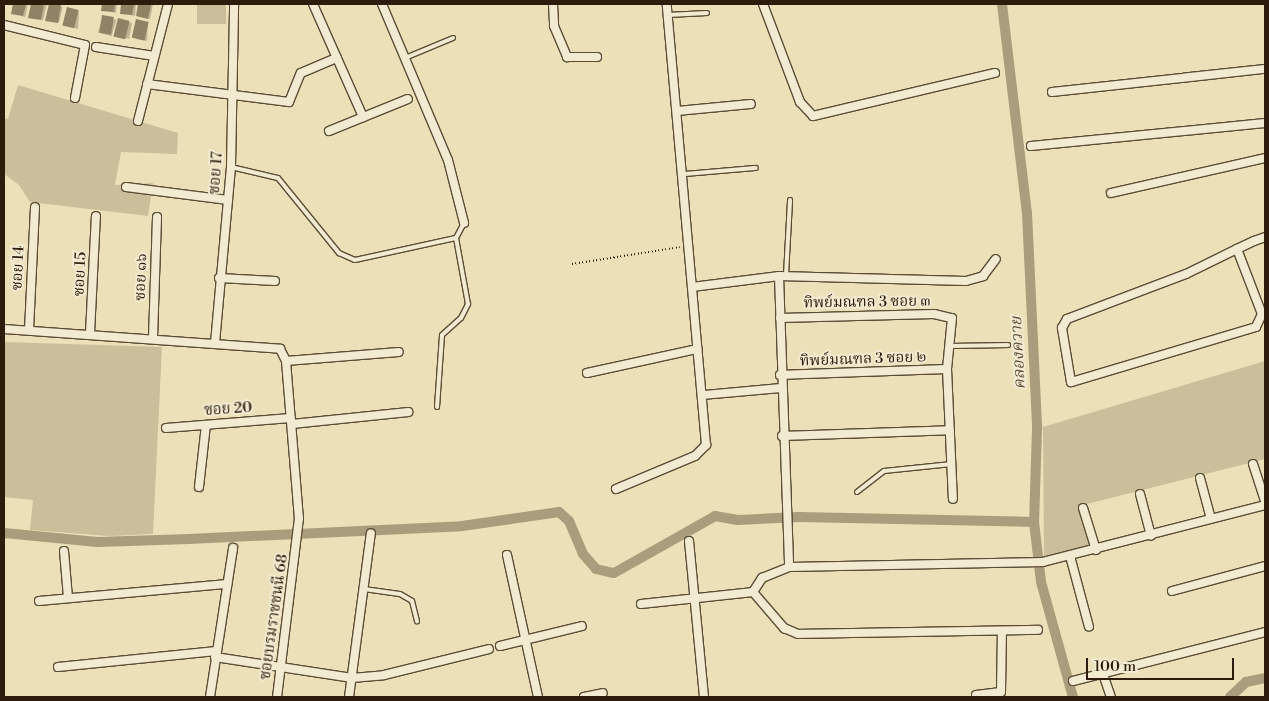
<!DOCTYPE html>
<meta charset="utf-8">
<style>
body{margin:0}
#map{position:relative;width:1269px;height:701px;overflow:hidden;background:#ebe0b8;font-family:"Libre Bodoni","Noto Serif Thai",serif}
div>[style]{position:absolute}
.green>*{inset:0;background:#cbbf9b;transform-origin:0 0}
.shadow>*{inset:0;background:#0003;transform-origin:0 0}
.canal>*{height:10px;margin:-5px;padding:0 5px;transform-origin:5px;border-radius:5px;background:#aa9d7d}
.building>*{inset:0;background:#908265;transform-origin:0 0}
.path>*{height:2px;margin-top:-1px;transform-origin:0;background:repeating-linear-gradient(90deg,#2d1c0b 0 1px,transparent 0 3.5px)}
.roads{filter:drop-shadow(1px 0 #5c4d36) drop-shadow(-1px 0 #5c4d36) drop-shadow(0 1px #5c4d36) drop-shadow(0 -1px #5c4d36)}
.lane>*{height:4px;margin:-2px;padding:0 2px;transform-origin:2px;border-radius:2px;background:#f2ebd1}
.street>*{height:8px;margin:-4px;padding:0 4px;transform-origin:4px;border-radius:4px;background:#f2ebd1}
span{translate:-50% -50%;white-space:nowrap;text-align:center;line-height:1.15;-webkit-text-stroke:4px #f2ebd1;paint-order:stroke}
.street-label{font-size:15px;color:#2d1c0b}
.water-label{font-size:16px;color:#5f5039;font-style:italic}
.frame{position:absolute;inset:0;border:5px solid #2d1c0b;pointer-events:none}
.scale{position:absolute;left:1086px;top:658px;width:148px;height:22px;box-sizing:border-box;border:2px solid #2d1c0b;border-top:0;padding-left:6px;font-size:15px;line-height:18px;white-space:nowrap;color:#2d1c0b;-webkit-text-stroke:4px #f2ebd1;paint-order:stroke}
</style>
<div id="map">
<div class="green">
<div style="left:197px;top:4px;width:29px;height:20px"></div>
<div style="clip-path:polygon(18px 85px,178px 133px,177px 154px,121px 152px,115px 185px,153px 183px,148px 216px,30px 202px,19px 185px,4px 174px,4px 118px,8px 119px)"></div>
<div style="clip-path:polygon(4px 342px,162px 347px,153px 534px,109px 536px,30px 530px,33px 500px,4px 497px)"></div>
<div style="clip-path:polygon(1265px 361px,1265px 459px,1079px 506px,1091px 545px,1044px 556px,1043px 427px)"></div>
</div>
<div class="shadow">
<div style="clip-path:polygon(14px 4px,28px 4px,25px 17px,12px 13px)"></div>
<div style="clip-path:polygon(32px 4px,47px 4px,43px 20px,30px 17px)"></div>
<div style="left:50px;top:4px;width:13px;height:16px;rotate:13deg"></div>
<div style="clip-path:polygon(103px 4px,117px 4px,116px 13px,102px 10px)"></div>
<div style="clip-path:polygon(122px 4px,136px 4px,135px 16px,121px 13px)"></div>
<div style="clip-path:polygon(139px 4px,153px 4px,150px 19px,137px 16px)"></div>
<div style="clip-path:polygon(79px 11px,78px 29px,64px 25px)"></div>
<div style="left:103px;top:16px;width:14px;height:17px;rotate:17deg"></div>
<div style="clip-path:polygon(119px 20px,132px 23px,129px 39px,117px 36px)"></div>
<div style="clip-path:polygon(148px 23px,147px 41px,136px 39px)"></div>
</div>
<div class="canal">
<div style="left:1002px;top:4px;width:210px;rotate:83.2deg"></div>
<div style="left:1027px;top:213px;width:216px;rotate:87.3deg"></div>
<div style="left:1037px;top:429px;width:93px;rotate:91.8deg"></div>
<div style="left:1034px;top:522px;width:60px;rotate:83.3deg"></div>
<div style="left:1041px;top:582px;width:119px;rotate:74.5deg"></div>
<div style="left:4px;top:533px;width:94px;rotate:5.5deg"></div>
<div style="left:98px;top:542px;width:91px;rotate:-1.9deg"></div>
<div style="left:189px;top:539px;width:273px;rotate:-2.7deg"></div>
<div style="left:462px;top:526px;width:98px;rotate:-8.2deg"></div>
<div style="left:559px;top:512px;width:13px;rotate:42deg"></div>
<div style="left:569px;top:521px;width:36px;rotate:67deg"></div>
<div style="left:583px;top:554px;width:20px;rotate:49deg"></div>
<div style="left:596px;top:569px;width:18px;rotate:13deg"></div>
<div style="left:614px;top:573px;width:116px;rotate:-29.4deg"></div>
<div style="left:715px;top:516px;width:23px;rotate:10deg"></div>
<div style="left:738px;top:520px;width:61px;rotate:-2.8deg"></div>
<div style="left:799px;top:517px;width:235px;rotate:1.2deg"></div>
<div style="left:1230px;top:697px;width:22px;rotate:-43deg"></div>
<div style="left:1246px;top:682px;width:19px;rotate:-12deg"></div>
</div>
<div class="building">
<div style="clip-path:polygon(13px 4px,26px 4px,23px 16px,11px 14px)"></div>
<div style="clip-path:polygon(31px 4px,44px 4px,41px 20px,28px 18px)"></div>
<div style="clip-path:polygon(49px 4px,61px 5px,58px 23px,45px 21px)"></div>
<div style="clip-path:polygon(102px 4px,115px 4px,114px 12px,101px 11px)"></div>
<div style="clip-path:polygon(121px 4px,134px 4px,132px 15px,120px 14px)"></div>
<div style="clip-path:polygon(138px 4px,151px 4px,148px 19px,136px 16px)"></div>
<div style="left:67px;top:7px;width:12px;height:19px;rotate:14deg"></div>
<div style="left:102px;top:15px;width:12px;height:18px;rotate:9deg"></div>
<div style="left:118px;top:18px;width:12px;height:19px;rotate:14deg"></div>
<div style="left:136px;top:19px;width:13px;height:19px;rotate:13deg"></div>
</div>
<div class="path">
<div style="left:572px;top:264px;width:109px;rotate:-8.9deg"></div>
</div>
<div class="roads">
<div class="lane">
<div style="left:668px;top:15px;width:39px;rotate:-3deg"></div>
<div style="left:405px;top:58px;width:52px;rotate:-22.6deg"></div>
<div style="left:231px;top:167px;width:48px;rotate:13.2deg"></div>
<div style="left:278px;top:178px;width:97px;rotate:50.9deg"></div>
<div style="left:339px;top:253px;width:17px;rotate:24deg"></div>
<div style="left:355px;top:260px;width:103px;rotate:-12.3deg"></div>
<div style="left:456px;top:238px;width:17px;rotate:-62deg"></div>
<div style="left:684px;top:174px;width:72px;rotate:-4.8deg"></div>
<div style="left:786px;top:275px;width:75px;rotate:-86.9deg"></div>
<div style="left:952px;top:346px;width:56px;rotate:-1deg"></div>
<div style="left:437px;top:407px;width:72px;rotate:-86deg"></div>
<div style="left:442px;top:335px;width:25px;rotate:-42deg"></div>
<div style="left:461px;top:318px;width:16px;rotate:-63deg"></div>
<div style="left:468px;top:304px;width:67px;rotate:-100.3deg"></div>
<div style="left:857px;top:492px;width:34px;rotate:-38deg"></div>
<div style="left:884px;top:471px;width:68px;rotate:-5.9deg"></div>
<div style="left:364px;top:589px;width:36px;rotate:8deg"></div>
<div style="left:400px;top:594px;width:14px;rotate:30deg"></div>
<div style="left:412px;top:601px;width:21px;rotate:76deg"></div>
</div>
<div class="street">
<div style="left:313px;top:4px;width:124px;rotate:66.1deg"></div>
<div style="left:382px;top:4px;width:169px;rotate:67.1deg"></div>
<div style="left:448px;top:160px;width:65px;rotate:75.7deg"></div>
<div style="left:553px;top:4px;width:22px;rotate:87deg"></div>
<div style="left:554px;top:26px;width:34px;rotate:67deg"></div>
<div style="left:567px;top:57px;width:30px"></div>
<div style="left:763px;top:4px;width:105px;rotate:69.3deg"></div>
<div style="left:800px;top:102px;width:19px;rotate:47deg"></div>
<div style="left:813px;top:116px;width:187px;rotate:-13.3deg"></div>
<div style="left:4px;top:25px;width:83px;rotate:13.9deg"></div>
<div style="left:85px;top:45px;width:54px;rotate:100.7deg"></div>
<div style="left:96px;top:47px;width:59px;rotate:8.8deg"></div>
<div style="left:147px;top:84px;width:143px;rotate:7.2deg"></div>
<div style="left:289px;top:102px;width:31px;rotate:-68deg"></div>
<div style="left:301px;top:73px;width:39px;rotate:-23deg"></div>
<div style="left:1052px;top:92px;width:214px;rotate:-6.2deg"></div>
<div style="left:677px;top:111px;width:74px;rotate:-5.4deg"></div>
<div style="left:138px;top:121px;width:121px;rotate:-75.6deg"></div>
<div style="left:329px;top:131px;width:85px;rotate:-22.1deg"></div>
<div style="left:1031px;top:146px;width:235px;rotate:-5.6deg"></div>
<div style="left:126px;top:187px;width:103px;rotate:7.3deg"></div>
<div style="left:1111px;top:193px;width:158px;rotate:-12.8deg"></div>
<div style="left:1237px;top:249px;width:70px;rotate:69deg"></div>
<div style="left:1262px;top:314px;width:14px;rotate:115deg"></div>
<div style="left:1256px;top:327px;width:193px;rotate:163.4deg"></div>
<div style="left:1071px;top:382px;width:55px;rotate:-99.5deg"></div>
<div style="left:1062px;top:328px;width:10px;rotate:-61deg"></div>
<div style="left:1067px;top:319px;width:127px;rotate:-20.7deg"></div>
<div style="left:1186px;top:274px;width:57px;rotate:-26.1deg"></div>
<div style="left:1237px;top:249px;width:19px;rotate:-25deg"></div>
<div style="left:1254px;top:241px;width:12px;rotate:-20deg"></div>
<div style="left:779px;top:276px;width:291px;rotate:88deg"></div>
<div style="left:219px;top:278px;width:56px;rotate:3.1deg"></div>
<div style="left:692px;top:287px;width:88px;rotate:-7.2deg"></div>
<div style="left:779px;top:276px;width:187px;rotate:1.5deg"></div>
<div style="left:966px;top:281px;width:18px;rotate:-16deg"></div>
<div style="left:983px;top:276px;width:21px;rotate:-53deg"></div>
<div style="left:780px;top:318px;width:154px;rotate:-1.5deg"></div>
<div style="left:934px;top:314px;width:18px;rotate:13deg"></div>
<div style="left:952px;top:318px;width:51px;rotate:95.6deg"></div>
<div style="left:947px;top:369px;width:130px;rotate:87.4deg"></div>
<div style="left:4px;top:329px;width:277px;rotate:4.1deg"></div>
<div style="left:280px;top:349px;width:13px;rotate:63deg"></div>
<div style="left:286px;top:361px;width:158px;rotate:85.3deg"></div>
<div style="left:299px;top:518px;width:180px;rotate:97deg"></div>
<div style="left:29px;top:330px;width:123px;rotate:-87.2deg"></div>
<div style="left:90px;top:333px;width:117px;rotate:-87.1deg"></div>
<div style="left:153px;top:338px;width:121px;rotate:-88.1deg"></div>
<div style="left:215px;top:343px;width:177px;rotate:-84.8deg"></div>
<div style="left:231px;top:167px;width:163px;rotate:-88.9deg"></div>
<div style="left:286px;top:361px;width:113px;rotate:-4.6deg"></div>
<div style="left:587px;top:373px;width:113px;rotate:-12.3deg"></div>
<div style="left:780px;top:375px;width:167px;rotate:-2.1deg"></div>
<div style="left:703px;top:395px;width:77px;rotate:-5.2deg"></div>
<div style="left:292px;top:424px;width:117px;rotate:-5.9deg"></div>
<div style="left:166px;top:428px;width:125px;rotate:-4.6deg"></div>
<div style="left:782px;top:436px;width:168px;rotate:-2deg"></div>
<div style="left:1253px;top:464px;width:40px;rotate:72deg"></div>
<div style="left:1200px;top:478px;width:42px;rotate:75deg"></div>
<div style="left:199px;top:487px;width:62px;rotate:-83.6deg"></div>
<div style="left:616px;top:489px;width:86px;rotate:-22.7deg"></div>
<div style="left:695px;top:456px;width:16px;rotate:-45deg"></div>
<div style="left:706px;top:445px;width:443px;rotate:-95.1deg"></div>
<div style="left:1140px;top:494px;width:43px;rotate:75.3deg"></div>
<div style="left:1083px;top:508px;width:44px;rotate:72.8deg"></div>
<div style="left:689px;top:541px;width:157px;rotate:84.5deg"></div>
<div style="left:64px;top:551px;width:47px;rotate:85.1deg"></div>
<div style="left:507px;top:555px;width:145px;rotate:77.7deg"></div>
<div style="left:1070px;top:556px;width:73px;rotate:75deg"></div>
<div style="left:1172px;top:591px;width:96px;rotate:-15deg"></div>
<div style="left:753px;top:592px;width:48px;rotate:49.3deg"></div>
<div style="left:784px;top:628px;width:15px;rotate:23deg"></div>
<div style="left:798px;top:634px;width:240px;rotate:-1deg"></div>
<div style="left:39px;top:601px;width:189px;rotate:-5.2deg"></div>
<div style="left:641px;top:604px;width:113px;rotate:-6.1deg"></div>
<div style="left:753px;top:592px;width:17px;rotate:-57deg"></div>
<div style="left:762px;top:578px;width:29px;rotate:-22deg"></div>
<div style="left:789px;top:567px;width:254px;rotate:-1.1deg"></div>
<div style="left:1043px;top:562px;width:229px;rotate:-14.4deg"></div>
<div style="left:500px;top:646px;width:84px;rotate:-13.7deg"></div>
<div style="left:215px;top:657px;width:139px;rotate:8.7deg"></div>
<div style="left:352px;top:678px;width:32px;rotate:-5deg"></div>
<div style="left:384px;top:675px;width:108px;rotate:-13.9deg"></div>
<div style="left:58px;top:667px;width:159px;rotate:-5.8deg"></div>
<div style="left:1103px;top:674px;width:24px;rotate:71deg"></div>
<div style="left:1073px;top:681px;width:198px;rotate:-14.3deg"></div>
<div style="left:976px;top:695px;width:25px;rotate:-7deg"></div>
<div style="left:1001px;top:692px;width:61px;rotate:-89.1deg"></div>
<div style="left:210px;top:697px;width:151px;rotate:-81.2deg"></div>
<div style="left:349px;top:697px;width:165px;rotate:-82.4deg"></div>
<div style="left:584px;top:697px;width:19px;rotate:-12deg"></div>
</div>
</div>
<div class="street-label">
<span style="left:216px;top:173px;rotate:-86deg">ซอย 17</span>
<span style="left:18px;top:268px;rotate:-87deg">ซอย 14</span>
<span style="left:80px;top:274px;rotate:-87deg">ซอย 15</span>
<span style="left:141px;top:277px;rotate:-88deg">ซอย ๑๖</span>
<span style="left:867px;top:302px;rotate:-1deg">ทิพย์มณฑล 3 ซอย ๓</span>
<span style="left:863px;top:359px;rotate:-2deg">ทิพย์มณฑล 3 ซอย ๒</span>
<span style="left:228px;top:409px;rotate:-4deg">ซอย 20</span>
<span style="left:274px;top:617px;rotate:-82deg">ซอยบรมราชชนนี 68</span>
</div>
<div class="water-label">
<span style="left:1018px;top:353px;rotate:-93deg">คลองควาย</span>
</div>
<div class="frame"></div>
<div class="scale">100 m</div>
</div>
